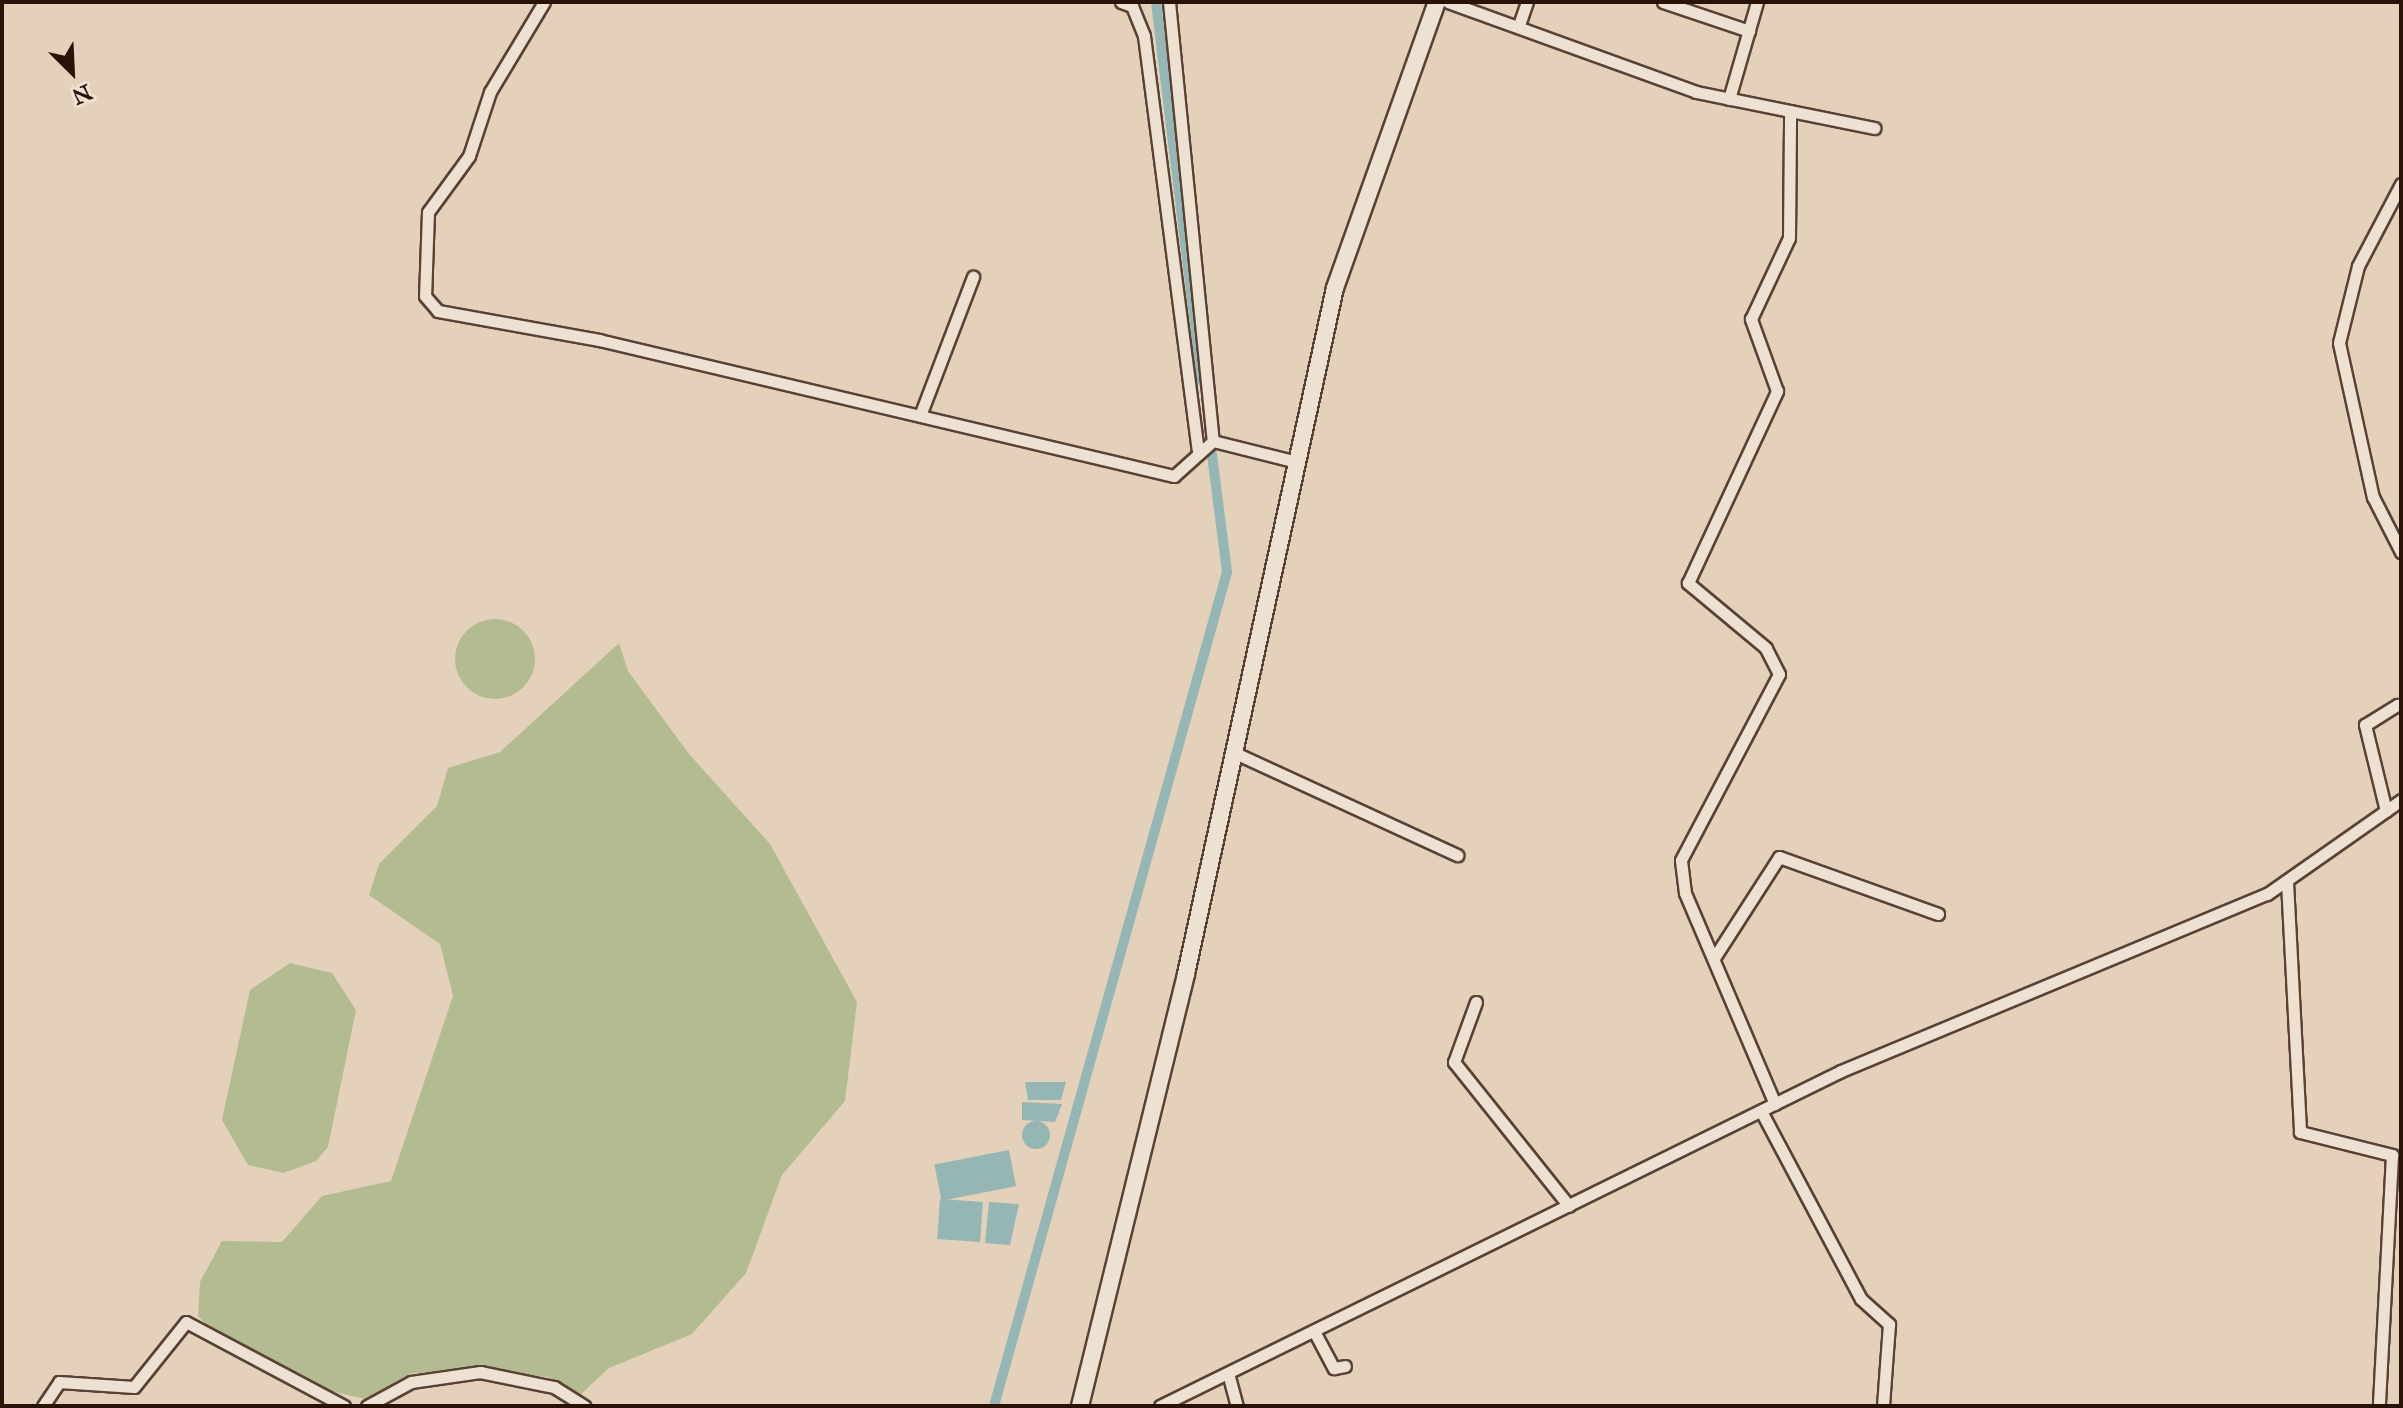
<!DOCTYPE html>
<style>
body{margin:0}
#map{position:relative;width:2403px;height:1408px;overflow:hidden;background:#e3d2b9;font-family:"IM FELL Great Primer",serif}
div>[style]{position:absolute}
.green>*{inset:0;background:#b3bc90}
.round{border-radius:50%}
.water>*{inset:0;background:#96b6b5;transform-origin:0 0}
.canal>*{height:10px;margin:-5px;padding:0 5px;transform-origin:5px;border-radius:5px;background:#96b6b5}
.roads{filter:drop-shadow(2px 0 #584233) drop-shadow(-2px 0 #584233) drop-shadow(0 2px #584233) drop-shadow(0 -2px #584233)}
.minor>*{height:11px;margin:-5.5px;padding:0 5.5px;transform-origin:5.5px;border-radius:5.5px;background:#ede2d2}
.secondary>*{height:16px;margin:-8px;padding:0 8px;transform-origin:8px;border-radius:8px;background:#ede2d2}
span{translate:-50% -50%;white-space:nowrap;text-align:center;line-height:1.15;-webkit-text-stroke:6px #ede2d2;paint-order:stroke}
.frame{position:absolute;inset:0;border:4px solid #291206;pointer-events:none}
.north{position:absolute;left:32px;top:32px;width:80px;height:80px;-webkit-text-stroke:6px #ede2d2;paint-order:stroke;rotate:156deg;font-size:22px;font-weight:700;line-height:32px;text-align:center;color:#291206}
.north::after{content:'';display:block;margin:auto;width:28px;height:36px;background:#291206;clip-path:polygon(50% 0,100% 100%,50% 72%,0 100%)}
</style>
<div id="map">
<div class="green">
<div class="round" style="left:455px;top:619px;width:80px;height:80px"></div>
<div style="clip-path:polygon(619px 643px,628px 671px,689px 754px,770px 844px,857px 1002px,845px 1101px,782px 1175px,746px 1273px,692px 1334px,609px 1368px,578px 1397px,549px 1377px,488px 1371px,412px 1373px,365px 1399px,314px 1387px,230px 1349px,198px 1316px,200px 1282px,222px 1241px,282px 1242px,322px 1196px,391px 1181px,453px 996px,440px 944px,369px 895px,379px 864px,437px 806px,448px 768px,500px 752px)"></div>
<div style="clip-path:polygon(290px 963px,332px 973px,356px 1010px,328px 1147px,316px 1161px,283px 1173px,248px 1165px,222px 1120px,250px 990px)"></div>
</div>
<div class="water">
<div style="clip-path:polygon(1025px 1082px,1066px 1082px,1061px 1100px,1028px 1100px)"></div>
<div style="clip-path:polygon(1022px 1102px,1062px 1104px,1055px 1122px,1022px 1120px)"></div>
<div class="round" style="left:1022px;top:1121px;width:28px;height:28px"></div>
<div style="left:1009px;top:1150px;width:37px;height:76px;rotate:79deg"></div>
<div style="left:940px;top:1199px;width:43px;height:40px;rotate:4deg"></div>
<div style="clip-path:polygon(989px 1202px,1019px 1204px,1010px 1245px,985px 1243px)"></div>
</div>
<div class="canal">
<div style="left:1156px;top:2px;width:382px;rotate:83.1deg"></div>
<div style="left:994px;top:1406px;width:866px;rotate:-74.39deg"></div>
<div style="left:1227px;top:572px;width:133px;rotate:-97.3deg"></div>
</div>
<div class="roads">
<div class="minor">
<div style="left:544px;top:2px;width:105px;rotate:121deg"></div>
<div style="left:490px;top:92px;width:67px;rotate:108.2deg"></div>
<div style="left:469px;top:156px;width:69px;rotate:126.2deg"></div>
<div style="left:428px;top:212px;width:84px;rotate:92deg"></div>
<div style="left:425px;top:296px;width:20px;rotate:49deg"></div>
<div style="left:438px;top:311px;width:164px;rotate:10.2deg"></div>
<div style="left:599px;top:340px;width:591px;rotate:13.31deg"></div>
<div style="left:1174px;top:476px;width:52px;rotate:-41.9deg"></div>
<div style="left:1213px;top:441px;width:82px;rotate:14deg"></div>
<div style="left:1121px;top:2px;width:12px;rotate:20deg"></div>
<div style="left:1132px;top:6px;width:32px;rotate:68deg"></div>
<div style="left:1144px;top:36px;width:417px;rotate:82.6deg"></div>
<div style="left:1169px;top:2px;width:441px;rotate:84.3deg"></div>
<div style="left:1448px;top:2px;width:264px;rotate:19.9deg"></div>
<div style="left:1696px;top:92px;width:182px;rotate:11.4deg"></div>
<div style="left:1663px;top:2px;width:91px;rotate:18.6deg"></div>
<div style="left:1519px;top:25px;width:24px;rotate:-71deg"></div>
<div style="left:1729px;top:99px;width:101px;rotate:-73.9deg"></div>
<div style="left:2401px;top:184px;width:93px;rotate:117.7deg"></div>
<div style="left:2358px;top:266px;width:79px;rotate:103.9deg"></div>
<div style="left:2339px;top:343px;width:158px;rotate:77.6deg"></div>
<div style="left:2373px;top:497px;width:62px;rotate:63deg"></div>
<div style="left:921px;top:413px;width:146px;rotate:-69.1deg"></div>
<div style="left:1233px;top:752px;width:247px;rotate:24.7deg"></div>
<div style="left:2386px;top:811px;width:89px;rotate:-103.7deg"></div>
<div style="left:2365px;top:725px;width:38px;rotate:-32deg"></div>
<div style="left:2287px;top:882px;width:250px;rotate:87deg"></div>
<div style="left:2300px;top:1132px;width:95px;rotate:14deg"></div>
<div style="left:2392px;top:1155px;width:251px;rotate:93deg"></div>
<div style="left:1714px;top:958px;width:120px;rotate:-57.2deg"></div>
<div style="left:1779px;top:857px;width:169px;rotate:19.7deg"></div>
<div style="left:1476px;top:1002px;width:64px;rotate:110.1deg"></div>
<div style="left:1454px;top:1062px;width:184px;rotate:51.4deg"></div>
<div style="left:1775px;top:1104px;width:229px;rotate:-113.1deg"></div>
<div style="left:1685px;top:893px;width:33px;rotate:-97deg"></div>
<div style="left:1681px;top:860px;width:210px;rotate:-62.2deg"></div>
<div style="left:1779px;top:674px;width:29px;rotate:-117deg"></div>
<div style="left:1766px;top:648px;width:102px;rotate:-140.2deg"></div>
<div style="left:1688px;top:583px;width:212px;rotate:-65.1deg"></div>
<div style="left:1777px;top:391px;width:77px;rotate:-109.9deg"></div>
<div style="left:1751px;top:319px;width:89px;rotate:-64.9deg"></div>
<div style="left:1789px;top:238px;width:127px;rotate:-89.5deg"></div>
<div style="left:1761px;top:1111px;width:213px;rotate:62deg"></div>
<div style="left:1861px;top:1299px;width:38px;rotate:42deg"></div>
<div style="left:1889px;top:1324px;width:82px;rotate:94.2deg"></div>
<div style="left:1315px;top:1333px;width:40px;rotate:62deg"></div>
<div style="left:1334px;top:1368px;width:11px;rotate:-10deg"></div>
<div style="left:1228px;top:1373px;width:34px;rotate:75deg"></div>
<div style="left:43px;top:1406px;width:29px;rotate:-56deg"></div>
<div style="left:59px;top:1382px;width:75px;rotate:3.8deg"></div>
<div style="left:134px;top:1387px;width:83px;rotate:-51.3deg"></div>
<div style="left:186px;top:1322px;width:179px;rotate:28deg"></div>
<div style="left:367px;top:1406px;width:50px;rotate:-28.6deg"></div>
<div style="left:411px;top:1382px;width:70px;rotate:-8.2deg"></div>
<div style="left:480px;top:1372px;width:76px;rotate:11.5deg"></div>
<div style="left:554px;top:1387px;width:36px;rotate:32deg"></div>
<div style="left:1160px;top:1406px;width:759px;rotate:-26.19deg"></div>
<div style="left:1841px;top:1071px;width:461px;rotate:-22.6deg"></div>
<div style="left:2267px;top:894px;width:164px;rotate:-35deg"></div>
</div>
<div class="secondary">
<div style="left:1080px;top:1406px;width:445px;rotate:-76.2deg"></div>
<div style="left:1186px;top:974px;width:702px;rotate:-77.75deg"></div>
<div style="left:1335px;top:288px;width:304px;rotate:-70.4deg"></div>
</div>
</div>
<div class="frame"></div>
<div class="north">N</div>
</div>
